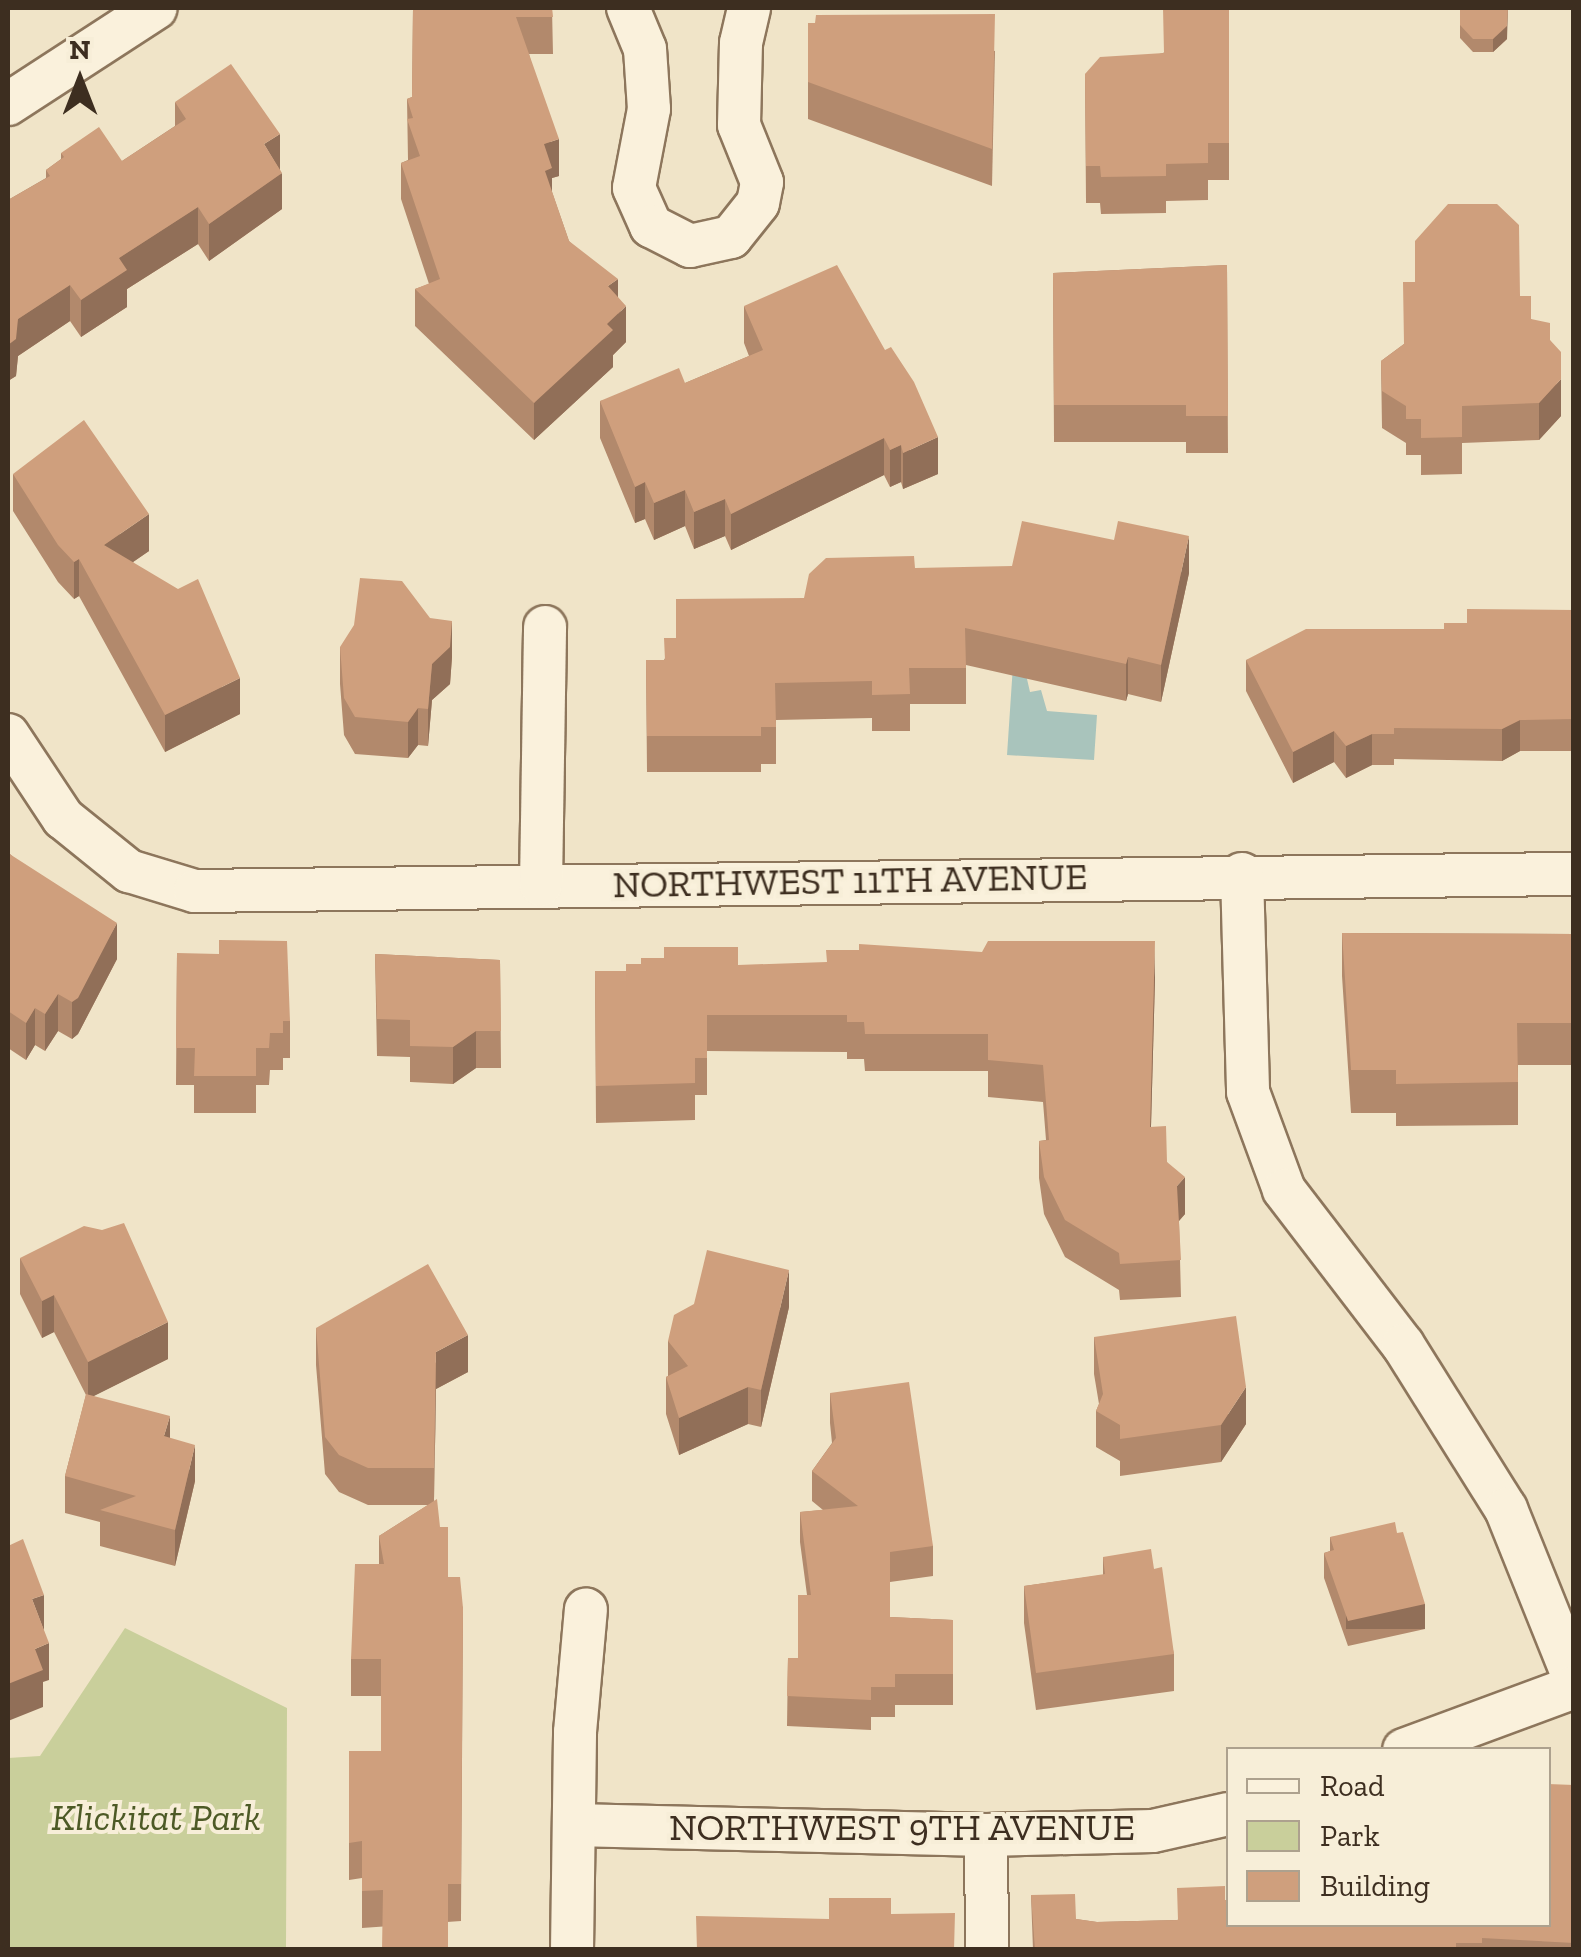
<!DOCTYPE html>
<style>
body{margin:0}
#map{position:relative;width:1581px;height:1957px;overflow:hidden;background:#f0e4c8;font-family:"Zilla Slab",serif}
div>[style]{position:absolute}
.green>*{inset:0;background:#c9cf9b}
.water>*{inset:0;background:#a9c4bc}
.roads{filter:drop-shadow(2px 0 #8d765c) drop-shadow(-2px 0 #8d765c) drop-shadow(0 2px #8d765c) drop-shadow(0 -2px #8d765c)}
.street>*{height:42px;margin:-21px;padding:0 21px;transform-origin:21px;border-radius:21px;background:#faf1dc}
.wall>*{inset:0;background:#b2896c}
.shaded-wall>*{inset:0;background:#916f58;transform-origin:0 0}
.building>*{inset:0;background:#cf9f7d}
span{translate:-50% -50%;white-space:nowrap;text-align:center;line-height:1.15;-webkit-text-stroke:8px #f7eed8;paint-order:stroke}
.street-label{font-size:38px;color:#3d2e20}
.park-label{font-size:38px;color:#4d5a26;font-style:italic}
.frame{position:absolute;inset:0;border:10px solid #3d2e20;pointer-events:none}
.legend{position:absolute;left:1226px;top:1747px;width:325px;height:180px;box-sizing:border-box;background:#f7eed8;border:2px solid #ada18e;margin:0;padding:12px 18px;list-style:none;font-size:30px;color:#3d2e20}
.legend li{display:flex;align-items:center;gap:20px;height:50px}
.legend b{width:50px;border:2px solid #ada18e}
.north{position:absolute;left:30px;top:30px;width:100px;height:100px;-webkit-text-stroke:8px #f7eed8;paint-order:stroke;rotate:0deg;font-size:28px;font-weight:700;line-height:40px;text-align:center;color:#3d2e20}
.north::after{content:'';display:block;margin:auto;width:35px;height:45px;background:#3d2e20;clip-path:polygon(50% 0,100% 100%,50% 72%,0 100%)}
</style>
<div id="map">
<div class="green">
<div style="clip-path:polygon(125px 1628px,287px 1708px,286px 1949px,8px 1949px,8px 1758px,40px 1756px)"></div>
</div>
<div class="water">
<div style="clip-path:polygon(1013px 665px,1024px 666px,1030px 692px,1041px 690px,1047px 711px,1097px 715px,1094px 760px,1007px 755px)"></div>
</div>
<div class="roads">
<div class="street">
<div style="left:628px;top:8px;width:44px;rotate:67.5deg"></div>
<div style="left:645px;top:49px;width:60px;rotate:86.2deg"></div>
<div style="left:649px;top:109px;width:80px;rotate:100.8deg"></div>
<div style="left:634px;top:188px;width:42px;rotate:65.9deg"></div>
<div style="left:651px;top:226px;width:44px;rotate:27.1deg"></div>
<div style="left:690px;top:246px;width:42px;rotate:-12.4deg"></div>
<div style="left:731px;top:237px;width:43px;rotate:-51.5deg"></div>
<div style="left:758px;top:203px;width:21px;rotate:-79deg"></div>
<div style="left:762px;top:182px;width:61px;rotate:-112deg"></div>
<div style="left:739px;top:125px;width:82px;rotate:-88.6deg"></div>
<div style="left:741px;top:43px;width:36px;rotate:-77deg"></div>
<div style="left:8px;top:104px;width:176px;rotate:-33deg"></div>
<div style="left:8px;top:735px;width:100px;rotate:56.5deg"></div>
<div style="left:63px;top:818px;width:85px;rotate:38.8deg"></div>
<div style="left:129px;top:871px;width:69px;rotate:16.9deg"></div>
<div style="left:195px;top:891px;width:1379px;rotate:-0.71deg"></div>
<div style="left:1242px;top:874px;width:218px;rotate:88.4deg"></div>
<div style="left:1248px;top:1092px;width:104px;rotate:69.8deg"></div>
<div style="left:1284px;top:1190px;width:195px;rotate:52.5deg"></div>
<div style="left:1403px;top:1345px;width:194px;rotate:57.9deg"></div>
<div style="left:1506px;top:1509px;width:182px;rotate:68.1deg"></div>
<div style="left:541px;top:885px;width:258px;rotate:-89.1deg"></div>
<div style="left:1404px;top:1750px;width:181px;rotate:-20.3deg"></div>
<div style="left:574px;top:1825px;width:412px;rotate:1.4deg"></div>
<div style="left:986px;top:1835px;width:167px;rotate:-1.4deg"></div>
<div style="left:1153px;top:1831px;width:77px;rotate:-12.8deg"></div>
<div style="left:986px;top:1835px;width:115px;rotate:89.5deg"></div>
<div style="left:572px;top:1950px;width:218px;rotate:-89.2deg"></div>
<div style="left:575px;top:1732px;width:123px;rotate:-84.9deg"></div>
</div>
</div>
<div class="wall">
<div style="clip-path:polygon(413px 8px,552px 8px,553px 54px,529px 54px,559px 176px,552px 178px,552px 192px,569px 241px,618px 297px,626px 342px,613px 355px,613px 367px,534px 440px,415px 326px,415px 289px,429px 284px,401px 199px,401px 163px,408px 160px,407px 99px,412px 97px)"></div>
<div style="clip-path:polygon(1229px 8px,1229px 180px,1208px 180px,1208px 200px,1166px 201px,1166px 213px,1101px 214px,1100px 203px,1086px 203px,1085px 74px,1163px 53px)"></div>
<div style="clip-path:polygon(1460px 8px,1507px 39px,1493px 52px,1473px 52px,1460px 38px)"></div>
<div style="clip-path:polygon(808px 23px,995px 51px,992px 186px,808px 119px)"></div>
<div style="clip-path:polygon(175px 102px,280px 169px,282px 209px,209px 261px,198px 244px,127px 289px,127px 307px,81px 337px,70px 321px,18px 356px,16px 376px,8px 381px,8px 200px,46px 178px,46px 170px,61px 159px,61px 153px,122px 161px,175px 126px)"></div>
<div style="clip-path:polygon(1227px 265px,1228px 453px,1186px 453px,1186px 442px,1054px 442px,1053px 273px)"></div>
<div style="clip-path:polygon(1415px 282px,1520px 296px,1531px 319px,1550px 340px,1561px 416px,1539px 440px,1462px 443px,1462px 474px,1421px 475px,1421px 455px,1406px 455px,1406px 443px,1382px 428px,1381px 361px,1404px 344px)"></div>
<div style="clip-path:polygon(744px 306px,938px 474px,903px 489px,901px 482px,890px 487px,884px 475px,731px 550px,725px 536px,694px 549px,685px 526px,654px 540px,645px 519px,635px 523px,600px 438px,600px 401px,685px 383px,749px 356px,744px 343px)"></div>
<div style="clip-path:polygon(13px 474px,149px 551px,133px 562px,240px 714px,165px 752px,79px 596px,74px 599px,58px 582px,13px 511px)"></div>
<div style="clip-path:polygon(915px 568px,1189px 573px,1161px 702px,1128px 694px,1126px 701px,966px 665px,966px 704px,910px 704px,910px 731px,872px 731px,872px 718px,776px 720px,776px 764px,761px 764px,761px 772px,647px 772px,646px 660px,664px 660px,676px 638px,804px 598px)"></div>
<div style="clip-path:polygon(1574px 610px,1574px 751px,1520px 751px,1502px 761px,1394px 759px,1394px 765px,1372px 765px,1346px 778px,1334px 762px,1293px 783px,1246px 691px,1246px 660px)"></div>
<div style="clip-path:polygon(340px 647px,452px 657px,450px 684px,432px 700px,428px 746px,418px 745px,408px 758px,355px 754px,344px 735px,340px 684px)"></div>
<div style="clip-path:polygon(8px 833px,10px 854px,117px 959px,78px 1034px,72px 1039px,58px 1031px,45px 1051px,35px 1045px,26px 1060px,8px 1048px)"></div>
<div style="clip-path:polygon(1342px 933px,1574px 934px,1574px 1065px,1518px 1065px,1518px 1125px,1396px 1126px,1396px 1113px,1351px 1113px,1342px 976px)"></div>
<div style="clip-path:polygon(177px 953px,290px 1021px,290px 1058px,283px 1058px,283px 1070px,270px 1070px,269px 1085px,256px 1085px,256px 1113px,194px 1113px,194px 1085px,176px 1085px)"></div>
<div style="clip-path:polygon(375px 954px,500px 960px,501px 1068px,476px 1068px,453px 1084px,410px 1082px,410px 1057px,377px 1056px)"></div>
<div style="clip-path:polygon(738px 965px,1155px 978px,1151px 1127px,1167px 1162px,1185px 1214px,1179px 1221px,1181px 1297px,1120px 1300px,1119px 1290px,1065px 1257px,1044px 1214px,1039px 1178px,1039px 1141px,1046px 1140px,1043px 1102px,988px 1097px,988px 1071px,865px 1071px,864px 1059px,847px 1059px,847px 1052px,707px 1051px,707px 1095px,695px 1095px,695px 1120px,596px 1123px,595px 971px,626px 971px)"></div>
<div style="clip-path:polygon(20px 1258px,168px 1359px,93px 1396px,170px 1438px,195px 1481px,175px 1566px,100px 1546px,100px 1522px,65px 1513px,65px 1476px,86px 1395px,54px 1332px,42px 1338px,20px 1294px)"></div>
<div style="clip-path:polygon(789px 1307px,761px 1427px,748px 1424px,679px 1455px,666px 1414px,666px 1377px,668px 1376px,668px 1341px)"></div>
<div style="clip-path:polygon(316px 1328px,468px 1372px,436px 1389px,434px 1500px,448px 1577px,463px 1608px,461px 1921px,362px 1928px,362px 1878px,349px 1880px,349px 1751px,381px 1751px,381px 1696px,351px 1696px,351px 1659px,379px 1564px,379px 1536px,428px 1505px,368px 1505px,339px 1492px,325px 1474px,316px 1365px)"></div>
<div style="clip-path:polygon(1094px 1337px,1246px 1424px,1221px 1462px,1120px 1476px,1120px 1461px,1096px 1447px,1096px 1411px,1099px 1404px,1094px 1374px)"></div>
<div style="clip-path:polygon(830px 1393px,933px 1546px,933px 1576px,890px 1582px,890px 1617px,953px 1620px,953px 1705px,895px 1705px,895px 1717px,871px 1717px,871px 1730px,787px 1726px,788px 1658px,798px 1658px,807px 1595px,800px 1542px,800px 1512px,823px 1510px,812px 1501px,812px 1471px,832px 1443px,830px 1423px)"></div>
<div style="clip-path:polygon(1397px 1533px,1425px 1629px,1348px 1646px,1324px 1578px,1324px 1553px,1330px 1551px,1330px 1537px)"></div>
<div style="clip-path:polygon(1103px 1557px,1154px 1569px,1174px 1654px,1174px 1691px,1036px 1710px,1024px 1623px,1024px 1586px,1103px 1575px)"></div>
<div style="clip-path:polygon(1574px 1785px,1574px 1950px,1033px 1950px,1031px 1895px,1076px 1919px,1097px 1922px,1177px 1920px,1225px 1900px,1228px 1924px,1548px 1924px)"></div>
</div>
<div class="shaded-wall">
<div style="clip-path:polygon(1508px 8px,1507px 39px,1493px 52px,1493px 39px)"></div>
<div style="clip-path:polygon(280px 134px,280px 171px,264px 144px)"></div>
<div style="clip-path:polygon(559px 139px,559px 176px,552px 178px,552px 205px,545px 208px,544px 144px)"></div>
<div style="clip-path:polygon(282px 173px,282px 209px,209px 261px,209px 224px)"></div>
<div style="clip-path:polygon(198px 207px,198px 244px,127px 289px,127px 307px,81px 337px,81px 300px,119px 258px)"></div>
<div style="clip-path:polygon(618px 279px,618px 314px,626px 306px,626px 342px,613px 355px,613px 367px,534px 440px,534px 403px,608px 286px)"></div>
<div style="clip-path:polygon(70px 285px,70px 321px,18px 356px,16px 376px,8px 381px,8px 345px,18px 319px)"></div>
<div style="clip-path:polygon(1561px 379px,1561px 416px,1539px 440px,1539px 403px)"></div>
<div style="clip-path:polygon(938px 437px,938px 474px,903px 489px,903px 453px)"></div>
<div style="clip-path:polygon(884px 438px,884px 475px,731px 550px,731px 514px)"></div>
<div style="clip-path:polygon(901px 445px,901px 482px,890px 487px,890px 450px)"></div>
<div style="clip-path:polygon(645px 482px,645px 519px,635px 523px,635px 487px)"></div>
<div style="clip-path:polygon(685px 490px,685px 526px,654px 540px,654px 503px)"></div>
<div style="clip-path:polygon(725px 499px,725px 536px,694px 549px,694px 512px)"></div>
<div style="clip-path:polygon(149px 514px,149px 551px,104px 582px,104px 545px)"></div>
<div style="clip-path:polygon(1189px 536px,1189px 573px,1161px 702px,1161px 665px)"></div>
<div style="clip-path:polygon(79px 559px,79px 596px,74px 599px,74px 562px)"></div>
<div style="clip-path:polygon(452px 621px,452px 657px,450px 684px,432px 700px,428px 746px,428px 709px,432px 664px)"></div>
<div style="clip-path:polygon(1128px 657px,1128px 694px,1126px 701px,1126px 664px)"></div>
<div style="clip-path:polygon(240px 678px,240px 714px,165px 752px,165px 715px)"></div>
<div style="clip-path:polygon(418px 708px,418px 745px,408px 758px,408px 722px)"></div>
<div style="clip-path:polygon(1520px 720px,1520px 751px,1502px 761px,1502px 729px)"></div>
<div style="clip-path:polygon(1334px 731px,1334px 762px,1293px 783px,1293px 752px)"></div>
<div style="clip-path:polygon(1372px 734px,1372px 765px,1346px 778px,1346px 746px)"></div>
<div style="left:10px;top:837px;width:37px;height:3px;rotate:90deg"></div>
<div style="clip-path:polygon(117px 923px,117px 959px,78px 1034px,72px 1039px,72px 1002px)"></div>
<div style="clip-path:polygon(1155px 941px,1155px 978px,1150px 1163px,1150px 1127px)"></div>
<div style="clip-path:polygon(58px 994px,58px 1031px,45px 1051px,45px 1014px)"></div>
<div style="clip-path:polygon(35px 1008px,35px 1045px,26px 1060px,26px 1023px)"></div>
<div style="clip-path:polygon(476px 1031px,476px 1068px,453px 1084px,453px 1047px)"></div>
<div style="clip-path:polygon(1185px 1177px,1185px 1214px,1177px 1223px,1177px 1186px)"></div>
<div style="clip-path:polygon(789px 1270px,789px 1307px,761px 1427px,761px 1390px)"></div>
<div style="clip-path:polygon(54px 1295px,54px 1332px,42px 1338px,42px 1301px)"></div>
<div style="clip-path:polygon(168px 1322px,168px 1359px,88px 1399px,88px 1362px)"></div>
<div style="clip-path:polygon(468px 1335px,468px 1372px,436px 1389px,434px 1505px,436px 1352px)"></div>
<div style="clip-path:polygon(748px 1387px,748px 1424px,679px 1455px,679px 1418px)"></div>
<div style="clip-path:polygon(1246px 1387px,1246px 1424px,1221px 1462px,1221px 1425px)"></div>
<div style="clip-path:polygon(170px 1416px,170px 1453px,164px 1436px)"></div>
<div style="clip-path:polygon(195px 1445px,195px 1481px,175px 1566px,175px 1530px)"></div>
<div style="clip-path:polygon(44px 1595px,44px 1631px,32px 1599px)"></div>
<div style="left:1425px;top:1604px;width:25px;height:79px;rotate:90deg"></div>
<div style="clip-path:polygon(49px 1643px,49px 1680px,43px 1682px,43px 1707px,8px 1721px,8px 1684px,35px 1649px)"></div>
</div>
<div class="building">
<div style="clip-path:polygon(413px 8px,552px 8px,553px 17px,516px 17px,559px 139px,544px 144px,552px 168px,545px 171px,569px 241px,618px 279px,608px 286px,626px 306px,607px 324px,613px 330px,534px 403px,415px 289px,440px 279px,401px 163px,420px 156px,407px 119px,413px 118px,407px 99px,412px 97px)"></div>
<div style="clip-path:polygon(1163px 8px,1229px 8px,1229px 143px,1208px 143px,1208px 163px,1166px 164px,1166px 176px,1101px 177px,1100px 166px,1086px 166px,1085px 74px,1100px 57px,1164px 53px)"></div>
<div style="clip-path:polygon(1460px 8px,1508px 8px,1507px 26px,1493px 39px,1473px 39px,1460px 25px)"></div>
<div style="clip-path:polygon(995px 14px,992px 149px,808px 82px,808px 23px,815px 23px,816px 15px)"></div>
<div style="clip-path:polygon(231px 64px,280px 134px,264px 144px,282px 173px,209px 224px,198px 207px,119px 258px,127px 270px,81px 300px,70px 285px,18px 319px,16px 339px,8px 345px,8px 200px,50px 176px,46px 170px,64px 157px,61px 153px,99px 127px,122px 161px,186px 119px,175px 102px)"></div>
<div style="clip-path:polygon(1448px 204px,1497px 204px,1519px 225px,1520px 296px,1531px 296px,1531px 319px,1550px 323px,1550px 340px,1561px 352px,1561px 379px,1539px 403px,1462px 406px,1462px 437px,1421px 438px,1421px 419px,1406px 419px,1406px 406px,1382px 391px,1381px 361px,1404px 344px,1403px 282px,1415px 282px,1415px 241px)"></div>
<div style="clip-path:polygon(837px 265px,885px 350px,891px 347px,914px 382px,938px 437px,903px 453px,901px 445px,890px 450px,884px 438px,731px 514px,725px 499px,694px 512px,685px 490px,654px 503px,645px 482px,635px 487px,600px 401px,679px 368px,685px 383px,763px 350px,744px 306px)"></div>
<div style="clip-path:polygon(1227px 265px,1228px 416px,1186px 416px,1186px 405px,1054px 405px,1053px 273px)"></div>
<div style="clip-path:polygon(84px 420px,149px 514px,104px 545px,178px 589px,198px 579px,240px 678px,165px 715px,79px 559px,74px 562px,58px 545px,13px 474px)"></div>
<div style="clip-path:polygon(1022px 521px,1114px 540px,1118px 521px,1189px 536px,1161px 665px,1128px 657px,1126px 664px,965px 628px,966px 668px,909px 668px,910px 694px,872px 695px,872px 681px,775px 683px,776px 727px,761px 727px,761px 736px,647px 736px,646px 660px,665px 660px,664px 638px,676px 638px,676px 599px,804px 598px,809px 574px,826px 558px,914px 556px,915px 568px,1012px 566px)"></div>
<div style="clip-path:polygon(360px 578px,402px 581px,430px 618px,452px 621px,450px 647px,432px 664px,428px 709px,418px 708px,408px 722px,355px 717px,344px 698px,340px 647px,354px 625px)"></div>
<div style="clip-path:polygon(1467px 609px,1574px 610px,1574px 719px,1520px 720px,1502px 729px,1394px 728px,1394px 734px,1372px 734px,1346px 746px,1334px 731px,1293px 752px,1246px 660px,1306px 629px,1444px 629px,1444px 623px,1467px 623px)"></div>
<div style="clip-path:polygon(8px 853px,117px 923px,78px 998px,72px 1002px,58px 994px,45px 1014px,35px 1008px,26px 1023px,8px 1011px)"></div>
<div style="clip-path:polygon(1342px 933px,1574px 934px,1574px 1023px,1517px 1023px,1518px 1082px,1396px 1084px,1396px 1070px,1351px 1070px)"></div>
<div style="clip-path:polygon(219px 940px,287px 941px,290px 1021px,283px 1021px,283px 1033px,270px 1033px,269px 1048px,256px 1048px,256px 1076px,194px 1076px,195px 1048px,176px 1048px,177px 953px,219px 954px)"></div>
<div style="clip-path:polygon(988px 941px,1155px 941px,1150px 1127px,1166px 1126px,1167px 1162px,1185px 1177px,1177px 1186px,1181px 1260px,1120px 1264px,1119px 1253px,1065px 1220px,1044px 1177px,1039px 1141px,1049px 1140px,1043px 1065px,988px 1060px,988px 1034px,865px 1034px,864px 1022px,847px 1022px,847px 1015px,707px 1015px,707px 1058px,695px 1058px,695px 1083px,596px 1086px,595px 971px,626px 971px,626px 964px,641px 964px,641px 958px,664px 958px,664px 947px,738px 947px,738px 965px,827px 962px,826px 950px,859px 950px,859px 944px,982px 952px)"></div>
<div style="clip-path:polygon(375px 954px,500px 960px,501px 1031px,476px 1031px,453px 1047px,410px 1046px,410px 1020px,377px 1019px)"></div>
<div style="clip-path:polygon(124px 1223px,168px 1322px,88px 1362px,54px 1295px,42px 1301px,20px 1258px,84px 1226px,102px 1230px)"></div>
<div style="clip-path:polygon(707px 1250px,789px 1270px,761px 1390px,748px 1387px,679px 1418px,666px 1377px,688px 1366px,668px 1341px,674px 1315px,694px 1304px)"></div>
<div style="clip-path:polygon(428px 1264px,468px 1335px,436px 1352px,434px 1468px,368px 1468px,339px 1455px,325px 1437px,316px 1328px)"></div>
<div style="clip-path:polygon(1236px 1316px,1246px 1387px,1221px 1425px,1120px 1439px,1120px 1425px,1096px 1411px,1103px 1394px,1094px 1337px)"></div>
<div style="clip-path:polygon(909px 1382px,933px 1546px,890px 1552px,890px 1617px,953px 1620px,953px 1674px,895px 1674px,895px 1687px,871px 1687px,871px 1700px,787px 1696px,788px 1658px,798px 1658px,798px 1595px,811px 1595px,800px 1512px,858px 1506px,812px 1471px,836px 1438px,830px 1393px)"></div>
<div style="clip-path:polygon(86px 1394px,170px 1416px,164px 1436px,195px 1445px,175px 1530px,100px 1510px,136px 1496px,65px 1476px)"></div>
<div style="clip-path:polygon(437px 1499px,440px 1527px,448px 1527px,448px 1577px,460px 1577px,463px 1608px,461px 1884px,448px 1884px,448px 1950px,382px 1950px,383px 1890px,362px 1891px,362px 1841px,349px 1843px,349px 1751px,381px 1751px,381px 1659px,351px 1659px,355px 1564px,384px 1564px,379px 1536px)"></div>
<div style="clip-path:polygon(1395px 1522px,1397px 1533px,1403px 1532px,1425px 1604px,1348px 1621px,1324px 1553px,1334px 1550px,1330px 1537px)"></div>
<div style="clip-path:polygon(23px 1539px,44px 1595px,32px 1599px,49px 1643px,35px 1649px,43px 1670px,8px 1684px,8px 1546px)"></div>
<div style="clip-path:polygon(1151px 1549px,1154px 1569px,1162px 1567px,1174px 1654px,1036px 1673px,1024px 1586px,1105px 1574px,1103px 1557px)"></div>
<div style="clip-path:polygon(1548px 1784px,1574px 1785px,1574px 1943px,1482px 1938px,1482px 1943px,1456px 1943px,1456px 1950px,1035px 1950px,1031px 1895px,1075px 1894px,1076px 1919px,1097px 1922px,1178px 1920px,1177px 1888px,1225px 1886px,1225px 1900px,1228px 1900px,1228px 1924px,1548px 1924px)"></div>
<div style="clip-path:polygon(829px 1898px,891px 1898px,891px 1914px,955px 1913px,954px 1950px,697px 1950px,696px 1916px,829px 1919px)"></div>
</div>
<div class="street-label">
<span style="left:850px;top:881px;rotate:-1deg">NORTHWEST 11TH AVENUE</span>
<span style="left:902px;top:1828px">NORTHWEST 9TH AVENUE</span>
</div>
<div class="park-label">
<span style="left:156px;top:1818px">Klickitat Park</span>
</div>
<div class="frame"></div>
<ul class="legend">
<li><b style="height:12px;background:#faf1dc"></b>Road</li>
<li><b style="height:28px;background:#c9cf9b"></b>Park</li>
<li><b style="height:28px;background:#cf9f7d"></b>Building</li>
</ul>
<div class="north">N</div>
</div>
